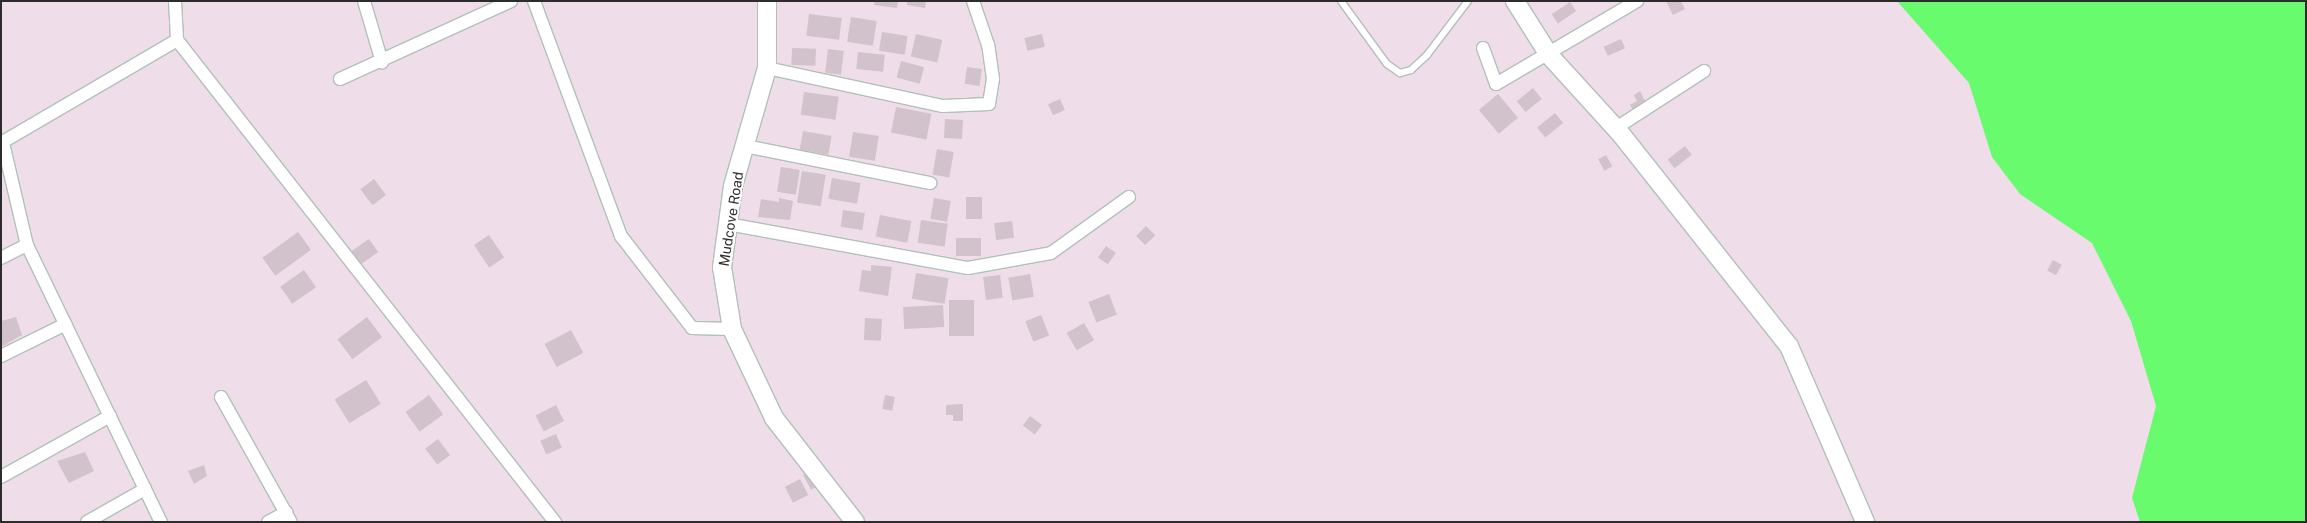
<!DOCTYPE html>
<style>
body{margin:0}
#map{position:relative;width:2307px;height:523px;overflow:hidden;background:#efdde9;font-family:"Public Sans",sans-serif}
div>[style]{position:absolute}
.water>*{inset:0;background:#67fb6d}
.building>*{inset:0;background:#d1c2cb;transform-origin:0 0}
.roads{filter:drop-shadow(1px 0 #b1c1ba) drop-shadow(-1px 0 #b1c1ba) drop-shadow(0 1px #b1c1ba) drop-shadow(0 -1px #b1c1ba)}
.lane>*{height:6px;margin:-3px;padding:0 3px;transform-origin:3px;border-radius:3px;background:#fff}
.street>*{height:12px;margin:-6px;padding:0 6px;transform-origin:6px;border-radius:6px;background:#fff}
.secondary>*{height:18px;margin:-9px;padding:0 9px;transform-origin:9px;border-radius:9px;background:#fff}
span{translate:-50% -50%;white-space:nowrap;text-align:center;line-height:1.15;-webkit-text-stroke:4px #fff;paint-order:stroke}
.street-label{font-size:14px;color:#2c2c2c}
.frame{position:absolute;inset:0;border:2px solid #2c2c2c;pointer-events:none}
</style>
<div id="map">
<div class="water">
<div style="clip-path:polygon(1897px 1px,2306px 1px,2306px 522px,2140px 522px,2132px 498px,2156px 406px,2131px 321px,2092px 243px,2020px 194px,1992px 157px,1969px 83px)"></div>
</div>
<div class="building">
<div style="clip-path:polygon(875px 1px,898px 1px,897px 8px,874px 5px)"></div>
<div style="clip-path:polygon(907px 1px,926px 1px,925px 8px,907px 5px)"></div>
<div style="clip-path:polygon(1666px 1px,1681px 1px,1685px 9px,1673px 15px)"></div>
<div style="left:1570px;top:2px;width:11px;height:22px;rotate:56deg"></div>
<div style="left:809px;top:14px;width:33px;height:22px;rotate:7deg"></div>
<div style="left:851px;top:17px;width:26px;height:25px;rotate:9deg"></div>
<div style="left:882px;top:32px;width:26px;height:19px;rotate:9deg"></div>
<div style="left:916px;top:34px;width:27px;height:23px;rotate:13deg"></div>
<div style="left:1042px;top:34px;width:13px;height:18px;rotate:77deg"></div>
<div style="left:1621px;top:39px;width:10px;height:19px;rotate:66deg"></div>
<div style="left:792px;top:48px;width:24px;height:17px;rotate:2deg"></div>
<div style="left:828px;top:49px;width:16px;height:24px;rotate:7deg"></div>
<div style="left:858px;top:52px;width:27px;height:17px;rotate:6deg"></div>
<div style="left:901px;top:61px;width:24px;height:17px;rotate:15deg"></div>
<div style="left:967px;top:67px;width:15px;height:17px;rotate:8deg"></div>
<div style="left:1533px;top:88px;width:14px;height:21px;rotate:51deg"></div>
<div style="clip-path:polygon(1640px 91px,1646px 103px,1633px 110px,1630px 105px,1637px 101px,1634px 95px)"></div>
<div style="left:804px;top:92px;width:35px;height:23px;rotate:8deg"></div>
<div style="left:1498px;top:94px;width:31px;height:25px;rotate:50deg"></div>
<div style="left:1060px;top:99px;width:12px;height:13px;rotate:66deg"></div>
<div style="left:896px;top:107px;width:36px;height:26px;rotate:11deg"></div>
<div style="left:1555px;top:113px;width:13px;height:23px;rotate:51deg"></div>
<div style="left:945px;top:119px;width:18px;height:19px;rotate:3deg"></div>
<div style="left:803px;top:131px;width:29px;height:19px;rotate:10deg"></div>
<div style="left:853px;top:132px;width:26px;height:25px;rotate:9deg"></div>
<div style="left:1685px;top:146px;width:11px;height:22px;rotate:52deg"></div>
<div style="left:937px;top:149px;width:17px;height:26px;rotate:10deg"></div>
<div style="left:1606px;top:155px;width:13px;height:9px;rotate:61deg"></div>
<div style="left:781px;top:167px;width:19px;height:25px;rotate:9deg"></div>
<div style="left:802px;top:171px;width:24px;height:32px;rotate:9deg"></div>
<div style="left:832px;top:178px;width:29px;height:21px;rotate:10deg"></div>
<div style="left:374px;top:179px;width:20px;height:17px;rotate:53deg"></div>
<div style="left:966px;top:197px;width:16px;height:22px"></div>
<div style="clip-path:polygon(779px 198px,793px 201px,790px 220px,758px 217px,761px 199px,779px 202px)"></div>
<div style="left:934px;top:198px;width:17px;height:21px;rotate:10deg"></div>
<div style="left:843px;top:210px;width:22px;height:17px;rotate:8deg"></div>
<div style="left:880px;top:215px;width:32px;height:22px;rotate:11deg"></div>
<div style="left:921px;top:220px;width:27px;height:23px;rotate:8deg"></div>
<div style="left:1012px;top:221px;width:17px;height:18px;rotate:83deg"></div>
<div style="left:1146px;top:226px;width:13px;height:14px;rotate:45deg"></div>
<div style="left:298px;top:232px;width:22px;height:44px;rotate:54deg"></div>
<div style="left:489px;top:235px;width:27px;height:18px;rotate:56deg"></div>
<div style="left:956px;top:238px;width:25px;height:18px"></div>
<div style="left:369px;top:239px;width:16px;height:25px;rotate:55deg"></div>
<div style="left:1106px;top:246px;width:12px;height:14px;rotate:35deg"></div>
<div style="left:2053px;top:260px;width:10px;height:12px;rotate:29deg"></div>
<div style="clip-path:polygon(871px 265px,892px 267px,888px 296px,859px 291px,862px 270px,871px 271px)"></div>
<div style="left:304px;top:270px;width:21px;height:29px;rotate:55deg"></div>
<div style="left:916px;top:273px;width:33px;height:26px;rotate:9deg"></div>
<div style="left:1030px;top:274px;width:23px;height:22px;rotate:80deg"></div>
<div style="left:1000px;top:275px;width:23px;height:17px;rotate:83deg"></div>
<div style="left:1109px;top:294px;width:22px;height:22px;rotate:69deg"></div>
<div style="left:949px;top:300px;width:25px;height:36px"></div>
<div style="left:943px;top:305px;width:22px;height:40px;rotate:87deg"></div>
<div style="left:1041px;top:315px;width:22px;height:17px;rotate:68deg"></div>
<div style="clip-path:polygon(16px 317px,22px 335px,1px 347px,1px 321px)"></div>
<div style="left:367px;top:317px;width:25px;height:37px;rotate:53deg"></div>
<div style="left:865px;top:318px;width:17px;height:22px;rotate:3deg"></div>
<div style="left:1084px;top:323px;width:20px;height:20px;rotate:60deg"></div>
<div style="left:571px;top:330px;width:26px;height:30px;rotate:62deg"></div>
<div style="left:366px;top:380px;width:28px;height:37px;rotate:58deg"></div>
<div style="left:429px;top:395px;width:24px;height:29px;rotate:54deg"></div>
<div style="left:885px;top:395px;width:10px;height:14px;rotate:11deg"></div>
<div style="clip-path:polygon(963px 404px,963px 421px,953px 421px,953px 415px,946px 415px,946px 405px)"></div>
<div style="left:556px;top:405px;width:18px;height:23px;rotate:63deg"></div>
<div style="left:1030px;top:416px;width:15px;height:12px;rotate:37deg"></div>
<div style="left:556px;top:434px;width:15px;height:17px;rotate:67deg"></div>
<div style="left:438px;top:439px;width:20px;height:16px;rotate:53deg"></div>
<div style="clip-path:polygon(85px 452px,94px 471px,69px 483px,57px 461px)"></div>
<div style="clip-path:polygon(204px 465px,207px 476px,194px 484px,188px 471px)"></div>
<div style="left:810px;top:471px;width:17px;height:8px;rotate:62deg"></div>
<div style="left:800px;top:479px;width:18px;height:17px;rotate:63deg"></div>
</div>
<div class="roads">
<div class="lane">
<div style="left:1341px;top:1px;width:78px;rotate:53.9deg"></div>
<div style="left:1387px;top:64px;width:16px;rotate:35deg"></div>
<div style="left:1400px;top:73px;width:11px;rotate:-15deg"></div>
<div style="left:1411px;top:70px;width:22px;rotate:-43deg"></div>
<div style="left:1427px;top:55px;width:68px;rotate:-52.8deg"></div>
</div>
<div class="street">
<div style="left:175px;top:1px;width:39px;rotate:87deg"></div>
<div style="left:177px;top:40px;width:613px;rotate:51.9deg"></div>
<div style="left:364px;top:1px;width:64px;rotate:73.6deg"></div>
<div style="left:534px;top:1px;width:251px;rotate:69.7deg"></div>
<div style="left:621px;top:236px;width:116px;rotate:52.3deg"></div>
<div style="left:692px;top:328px;width:40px;rotate:1.4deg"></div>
<div style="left:1483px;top:48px;width:38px;rotate:70deg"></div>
<div style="left:1496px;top:84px;width:164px;rotate:-30.5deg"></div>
<div style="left:767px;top:68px;width:180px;rotate:12.2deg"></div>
<div style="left:943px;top:106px;width:46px;rotate:-2.5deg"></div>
<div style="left:989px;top:104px;width:25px;rotate:-81deg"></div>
<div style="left:993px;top:79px;width:34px;rotate:-98deg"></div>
<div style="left:988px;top:45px;width:46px;rotate:-108.8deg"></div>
<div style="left:340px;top:79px;width:188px;rotate:-24.5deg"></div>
<div style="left:1616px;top:128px;width:105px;rotate:-32.9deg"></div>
<div style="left:1px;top:143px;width:204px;rotate:-30.3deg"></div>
<div style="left:3px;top:143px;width:105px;rotate:76.8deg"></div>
<div style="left:27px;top:245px;width:308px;rotate:64.2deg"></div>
<div style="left:745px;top:146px;width:189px;rotate:11.3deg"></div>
<div style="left:728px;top:224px;width:244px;rotate:10.4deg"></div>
<div style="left:968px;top:268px;width:84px;rotate:-10.2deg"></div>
<div style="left:1051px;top:253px;width:96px;rotate:-35.7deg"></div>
<div style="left:1px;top:258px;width:29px;rotate:-27deg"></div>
<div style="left:1px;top:356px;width:72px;rotate:-26.2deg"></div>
<div style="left:221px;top:397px;width:143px;rotate:60.8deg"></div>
<div style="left:1px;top:477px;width:125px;rotate:-29.2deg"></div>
<div style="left:87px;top:522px;width:67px;rotate:-29.6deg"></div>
<div style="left:268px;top:522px;width:21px;rotate:-28deg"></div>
</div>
<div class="secondary">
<div style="left:767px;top:1px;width:67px;rotate:90deg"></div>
<div style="left:767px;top:68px;width:123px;rotate:106.1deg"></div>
<div style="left:733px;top:186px;width:82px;rotate:97.7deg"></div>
<div style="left:722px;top:267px;width:63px;rotate:80.8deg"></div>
<div style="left:732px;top:329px;width:98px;rotate:64.7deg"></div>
<div style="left:774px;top:418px;width:132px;rotate:52.1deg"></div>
<div style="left:1515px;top:1px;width:64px;rotate:57.8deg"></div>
<div style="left:1549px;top:55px;width:105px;rotate:47.7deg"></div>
<div style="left:1620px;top:133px;width:272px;rotate:51.6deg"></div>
<div style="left:1789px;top:346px;width:192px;rotate:66.6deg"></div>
</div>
</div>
<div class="street-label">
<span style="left:731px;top:219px;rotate:-81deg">Mudcove Road</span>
</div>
<div class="frame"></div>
</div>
